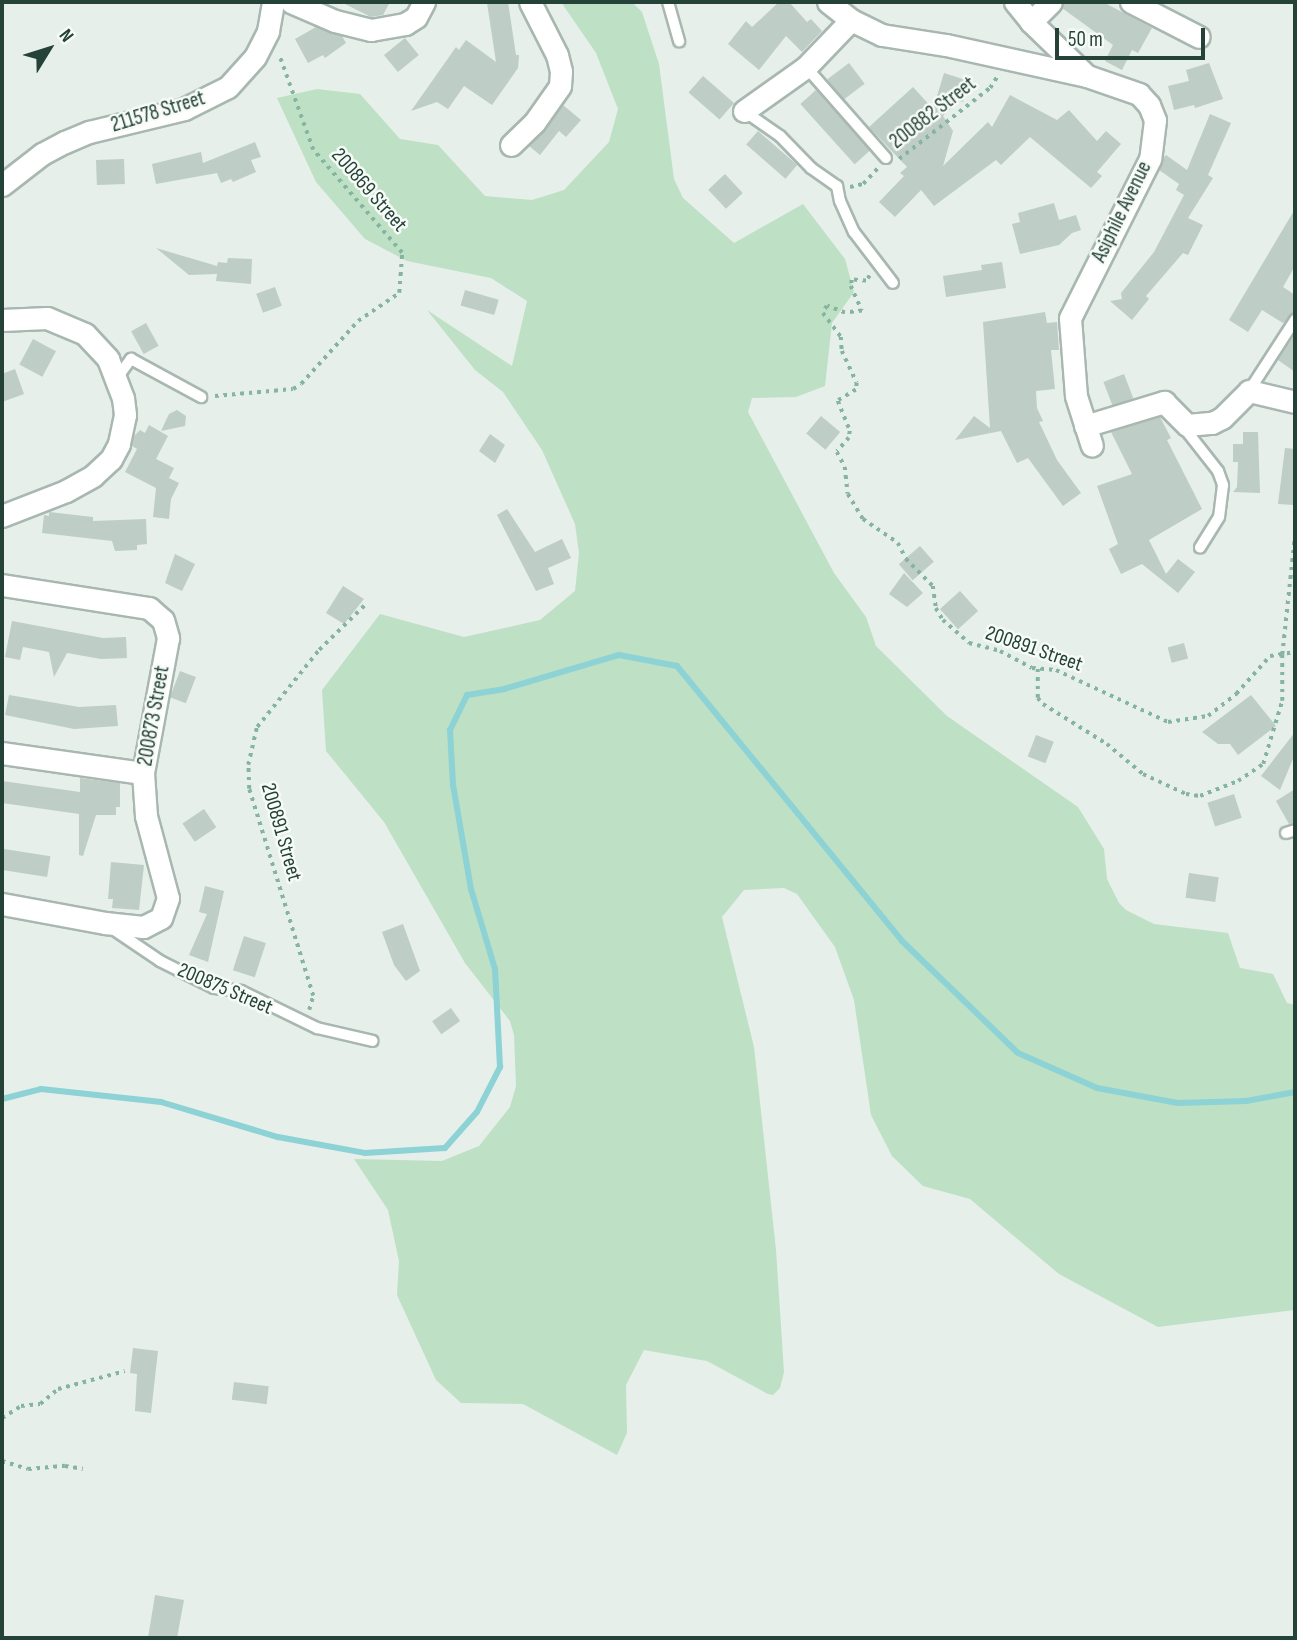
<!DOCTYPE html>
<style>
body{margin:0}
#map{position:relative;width:1297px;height:1640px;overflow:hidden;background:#e6efea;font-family:"Sofia Sans Condensed",sans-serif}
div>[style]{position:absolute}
.green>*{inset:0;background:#bee0c4}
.stream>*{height:6px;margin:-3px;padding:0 3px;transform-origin:3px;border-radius:3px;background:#8dd2d5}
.building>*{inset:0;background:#becdc5;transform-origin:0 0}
.path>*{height:3.5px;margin-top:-1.75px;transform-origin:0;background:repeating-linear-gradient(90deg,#85b4a0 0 3.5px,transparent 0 8.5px)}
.roads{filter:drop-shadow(2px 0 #a8b8b1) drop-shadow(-2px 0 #a8b8b1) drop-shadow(0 2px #a8b8b1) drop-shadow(0 -2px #a8b8b1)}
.service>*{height:10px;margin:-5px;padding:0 5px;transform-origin:5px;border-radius:5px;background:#fff}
.minor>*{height:21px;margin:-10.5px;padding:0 10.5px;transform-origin:10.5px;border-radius:10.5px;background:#fff}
span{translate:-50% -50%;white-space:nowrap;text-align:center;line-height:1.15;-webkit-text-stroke:5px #f7fbf8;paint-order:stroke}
.street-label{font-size:21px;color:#244237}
.frame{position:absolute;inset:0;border:4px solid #244237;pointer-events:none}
.north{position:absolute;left:14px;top:14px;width:70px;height:70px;-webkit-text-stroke:5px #f7fbf8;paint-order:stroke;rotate:52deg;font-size:19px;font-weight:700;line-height:28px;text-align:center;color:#244237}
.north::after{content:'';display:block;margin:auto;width:24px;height:32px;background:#244237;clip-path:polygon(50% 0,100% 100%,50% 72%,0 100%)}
.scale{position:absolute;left:1055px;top:28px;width:150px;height:32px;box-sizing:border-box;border:4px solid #244237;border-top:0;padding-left:9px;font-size:21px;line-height:24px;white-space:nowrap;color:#244237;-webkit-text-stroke:5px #f7fbf8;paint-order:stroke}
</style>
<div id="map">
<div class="green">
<div style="clip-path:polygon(561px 2px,632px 2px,642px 12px,659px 64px,674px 179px,683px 198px,734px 243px,803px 204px,845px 259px,854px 292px,832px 323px,825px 386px,796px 397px,752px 398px,748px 412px,834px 573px,866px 617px,876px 646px,947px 716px,1078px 807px,1104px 849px,1107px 879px,1119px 903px,1126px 910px,1154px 924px,1228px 933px,1240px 968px,1273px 974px,1287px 1003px,1295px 1005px,1295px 1310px,1158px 1327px,1059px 1274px,970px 1199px,923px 1186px,892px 1156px,871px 1115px,854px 1000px,835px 947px,797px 894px,784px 888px,744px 890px,722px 917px,754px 1047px,776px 1250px,784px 1372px,780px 1388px,773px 1395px,768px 1394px,707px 1361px,644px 1350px,626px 1385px,627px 1433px,617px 1455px,523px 1404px,461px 1403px,436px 1380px,397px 1295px,399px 1261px,388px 1210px,354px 1159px,442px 1161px,479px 1146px,510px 1107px,516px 1086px,514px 1035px,510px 1021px,465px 963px,384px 822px,326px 751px,322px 690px,380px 614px,464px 637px,540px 620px,575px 591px,579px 553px,575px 524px,542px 450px,503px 392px,475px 370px,427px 310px,512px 366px,527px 301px,491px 278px,407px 261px,365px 239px,316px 182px,277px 98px,317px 89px,360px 94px,400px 139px,438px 145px,485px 196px,532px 200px,564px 190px,609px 142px,618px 109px,596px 53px)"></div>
</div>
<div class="stream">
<div style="left:2px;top:1099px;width:40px;rotate:-14.4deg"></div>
<div style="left:41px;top:1089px;width:121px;rotate:6.2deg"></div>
<div style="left:161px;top:1102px;width:122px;rotate:16.7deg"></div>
<div style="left:278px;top:1137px;width:88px;rotate:10.4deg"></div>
<div style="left:365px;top:1153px;width:80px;rotate:-3.6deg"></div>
<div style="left:445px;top:1148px;width:48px;rotate:-48.4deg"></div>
<div style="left:477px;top:1112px;width:51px;rotate:-62.9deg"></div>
<div style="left:500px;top:1067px;width:98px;rotate:-92.9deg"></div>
<div style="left:495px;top:969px;width:84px;rotate:-106.7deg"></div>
<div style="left:471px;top:889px;width:106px;rotate:-99.8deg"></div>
<div style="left:453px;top:785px;width:55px;rotate:-93.1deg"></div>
<div style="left:450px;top:730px;width:39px;rotate:-64deg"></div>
<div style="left:467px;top:695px;width:37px;rotate:-9deg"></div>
<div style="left:504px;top:689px;width:120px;rotate:-16.5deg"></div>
<div style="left:619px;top:655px;width:59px;rotate:10.7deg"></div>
<div style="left:677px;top:666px;width:355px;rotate:50.7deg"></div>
<div style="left:902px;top:941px;width:161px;rotate:44deg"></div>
<div style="left:1018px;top:1053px;width:86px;rotate:23.9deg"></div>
<div style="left:1097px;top:1088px;width:82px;rotate:10.5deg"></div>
<div style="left:1178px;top:1103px;width:68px;rotate:-1.7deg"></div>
<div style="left:1246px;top:1101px;width:50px;rotate:-10.4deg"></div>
</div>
<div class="building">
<div style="clip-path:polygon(341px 2px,390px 2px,383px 15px,371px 17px)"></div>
<div style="clip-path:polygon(508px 2px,516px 55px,519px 55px,518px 68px,492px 105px,464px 86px,448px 109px,437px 102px,411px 111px,456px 47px,459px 50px,466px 40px,496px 62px,487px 3px)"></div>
<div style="clip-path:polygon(779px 2px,789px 2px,807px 22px,811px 19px,822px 31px,802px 52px,786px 36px,759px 70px,728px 44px,746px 21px,752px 27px)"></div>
<div style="clip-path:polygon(1064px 2px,1103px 2px,1152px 28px,1138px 53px,1132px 50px,1122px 70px,1105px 61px,1113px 45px,1062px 8px)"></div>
<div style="clip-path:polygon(316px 27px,342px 36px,346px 43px,325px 58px,323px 55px,308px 63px,295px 39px)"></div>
<div style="left:405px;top:38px;width:22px;height:27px;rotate:51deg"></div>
<div style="left:849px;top:63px;width:26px;height:27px;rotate:53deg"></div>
<div style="clip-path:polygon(1209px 63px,1223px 99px,1195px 108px,1194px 105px,1174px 110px,1168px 86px,1189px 81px,1186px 70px)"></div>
<div style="clip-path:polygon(944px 73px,969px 81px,963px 102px,959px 101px,943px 116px,953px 131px,943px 166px,988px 122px,992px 127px,1010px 95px,1057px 120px,1069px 110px,1097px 141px,1106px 131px,1121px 144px,1097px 172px,1102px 176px,1091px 188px,1030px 137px,1001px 165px,996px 160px,934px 206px,921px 190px,895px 217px,879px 202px,904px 176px,900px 173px,907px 167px,869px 127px,913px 87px,933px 109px)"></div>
<div style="left:703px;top:76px;width:41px;height:22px;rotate:41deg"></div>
<div style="left:816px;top:90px;width:81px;height:21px;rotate:48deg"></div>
<div style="clip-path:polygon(563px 105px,581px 120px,566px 137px,559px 131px,540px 155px,529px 146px)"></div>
<div style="clip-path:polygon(1210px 114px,1231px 123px,1208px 175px,1213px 178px,1188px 218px,1203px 225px,1188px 255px,1183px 253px,1146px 296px,1149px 299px,1132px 320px,1110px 301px,1122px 299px,1121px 293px,1154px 252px,1184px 195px,1176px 190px,1179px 184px,1159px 170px,1163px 158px,1166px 155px,1187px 170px)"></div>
<div style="left:758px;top:131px;width:52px;height:18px;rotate:41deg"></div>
<div style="clip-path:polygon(255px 142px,261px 157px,251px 160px,256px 172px,233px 182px,231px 179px,221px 183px,217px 173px,156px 184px,152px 164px,201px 152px,203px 163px)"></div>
<div style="left:124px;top:159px;width:25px;height:28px;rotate:88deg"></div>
<div style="left:725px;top:174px;width:26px;height:23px;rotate:47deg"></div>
<div style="clip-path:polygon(1054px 203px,1059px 220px,1076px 215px,1081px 230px,1072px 233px,1059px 245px,1020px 254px,1012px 224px,1020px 222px,1018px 213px)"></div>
<div style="clip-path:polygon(1295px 209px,1295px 266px,1283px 287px,1295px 295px,1295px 312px,1283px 323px,1262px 310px,1248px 332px,1229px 320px)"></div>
<div style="clip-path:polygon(156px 248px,217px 266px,218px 262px,227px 263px,228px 258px,252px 259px,251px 284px,216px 281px,217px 274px,189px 275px)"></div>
<div style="clip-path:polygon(1002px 262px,1006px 288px,946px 297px,943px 276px,982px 270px,981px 265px)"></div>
<div style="left:275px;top:287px;width:20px;height:20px;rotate:70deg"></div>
<div style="left:465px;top:290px;width:35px;height:16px;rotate:16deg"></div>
<div style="clip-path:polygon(1045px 312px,1047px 323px,1057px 322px,1059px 350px,1051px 350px,1055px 389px,1036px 391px,1037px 408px,1043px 421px,1039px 422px,1057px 460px,1081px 493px,1063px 506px,1028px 458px,1017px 463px,1001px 431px,955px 440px,974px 416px,990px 428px,983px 322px)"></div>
<div style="left:146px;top:323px;width:26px;height:17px;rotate:61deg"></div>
<div style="clip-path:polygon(1295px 334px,1295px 372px,1278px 360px)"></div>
<div style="left:33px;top:339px;width:26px;height:29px;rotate:28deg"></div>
<div style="clip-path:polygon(15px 369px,24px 394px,2px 402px,2px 374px)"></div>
<div style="left:1124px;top:374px;width:26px;height:22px;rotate:69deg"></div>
<div style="clip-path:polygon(177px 410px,186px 416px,185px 426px,161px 431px,169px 414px)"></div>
<div style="left:821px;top:416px;width:25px;height:23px;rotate:40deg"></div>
<div style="clip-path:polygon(1160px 417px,1171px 438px,1167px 440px,1202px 509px,1149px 540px,1166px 574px,1178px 559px,1195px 572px,1178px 593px,1142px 564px,1121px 574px,1109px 549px,1118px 544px,1097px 486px,1132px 474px,1111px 432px)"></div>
<div style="clip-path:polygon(149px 425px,168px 436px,156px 459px,174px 468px,169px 478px,179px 483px,171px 499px,169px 519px,153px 517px,156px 488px,125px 472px,137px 449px,132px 446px,134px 436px,140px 430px,145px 433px)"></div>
<div style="clip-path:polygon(1243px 432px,1258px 432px,1260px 493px,1233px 492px,1237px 487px,1238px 462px,1233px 462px,1233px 444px,1243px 444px)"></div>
<div style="clip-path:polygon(490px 434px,505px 445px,495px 463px,479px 451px)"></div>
<div style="clip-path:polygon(1285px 448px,1295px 449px,1294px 505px,1278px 504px)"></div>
<div style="clip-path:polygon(507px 509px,535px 552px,562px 539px,571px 558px,548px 568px,554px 584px,536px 591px,497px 515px)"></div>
<div style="clip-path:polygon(49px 512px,93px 517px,93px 521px,146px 519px,147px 544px,137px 545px,137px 550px,115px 551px,112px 541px,42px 533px,44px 515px,49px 516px)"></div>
<div style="left:920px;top:546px;width:21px;height:28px;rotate:49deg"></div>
<div style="clip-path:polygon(175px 554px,195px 564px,182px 591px,165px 583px)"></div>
<div style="clip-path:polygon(904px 573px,923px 593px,907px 607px,889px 594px)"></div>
<div style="clip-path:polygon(343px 586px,364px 599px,344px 624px,326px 613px)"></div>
<div style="left:960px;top:591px;width:27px;height:27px;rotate:48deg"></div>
<div style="clip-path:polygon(12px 621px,103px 638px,126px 637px,127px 658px,101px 659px,67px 653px,54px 677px,49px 652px,23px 647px,20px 660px,5px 657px)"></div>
<div style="left:1184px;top:643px;width:16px;height:17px;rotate:75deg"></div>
<div style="left:180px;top:671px;width:17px;height:28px;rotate:21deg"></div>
<div style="clip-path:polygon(9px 695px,79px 707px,116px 705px,118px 726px,74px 729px,5px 715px)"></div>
<div style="clip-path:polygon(1251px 695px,1276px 726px,1238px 755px,1230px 744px,1218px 744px,1202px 732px)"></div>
<div style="clip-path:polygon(1295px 732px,1295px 754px,1280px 790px,1261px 776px)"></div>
<div style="left:1036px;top:735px;width:19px;height:23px;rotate:21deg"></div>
<div style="clip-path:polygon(80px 778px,120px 783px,120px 807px,116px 807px,116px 815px,96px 815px,83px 856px,79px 855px,79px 814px,2px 803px,2px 781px,80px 792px)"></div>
<div style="clip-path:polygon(1295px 789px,1295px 822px,1289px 824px,1276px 801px)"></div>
<div style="left:1234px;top:794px;width:25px;height:28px;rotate:72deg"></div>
<div style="left:204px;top:809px;width:22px;height:26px;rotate:56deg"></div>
<div style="left:4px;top:849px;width:47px;height:21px;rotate:9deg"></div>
<div style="clip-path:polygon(111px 862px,144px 865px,139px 910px,112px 908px,113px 899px,108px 899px)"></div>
<div style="left:1189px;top:873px;width:30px;height:25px;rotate:8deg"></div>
<div style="clip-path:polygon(205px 886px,224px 891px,208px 962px,189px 955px,207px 914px,199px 912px)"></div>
<div style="clip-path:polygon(403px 924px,420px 971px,406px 981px,394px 965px,382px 932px)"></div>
<div style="left:244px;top:936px;width:23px;height:36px;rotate:18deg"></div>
<div style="left:451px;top:1008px;width:16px;height:23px;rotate:55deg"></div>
<div style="clip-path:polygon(133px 1348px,158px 1351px,151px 1413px,135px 1411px,137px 1374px,130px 1373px)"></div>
<div style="left:234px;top:1382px;width:35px;height:18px;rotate:7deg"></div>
<div style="clip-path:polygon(155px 1595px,184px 1600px,177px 1638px,148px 1638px)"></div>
</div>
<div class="path">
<div style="left:899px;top:159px;width:115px;rotate:-38deg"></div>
<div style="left:990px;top:88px;width:13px;rotate:-58deg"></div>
<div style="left:850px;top:187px;width:13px;rotate:-13deg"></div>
<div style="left:863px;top:184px;width:21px;rotate:-47deg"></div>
<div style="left:870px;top:276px;width:6px;rotate:129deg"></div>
<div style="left:866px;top:281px;width:14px;rotate:-176deg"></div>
<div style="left:852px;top:280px;width:6px;rotate:99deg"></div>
<div style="left:851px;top:286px;width:27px;rotate:66deg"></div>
<div style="left:862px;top:311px;width:17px;rotate:173deg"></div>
<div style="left:845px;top:313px;width:19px;rotate:-159deg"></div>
<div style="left:827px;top:306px;width:8px;rotate:120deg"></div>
<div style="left:823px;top:313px;width:30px;rotate:53deg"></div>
<div style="left:841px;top:337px;width:14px;rotate:86deg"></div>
<div style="left:842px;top:351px;width:35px;rotate:65deg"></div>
<div style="left:857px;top:383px;width:7px;rotate:98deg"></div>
<div style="left:856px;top:390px;width:21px;rotate:149deg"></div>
<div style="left:838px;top:401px;width:32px;rotate:68deg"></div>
<div style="left:850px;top:431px;width:7px;rotate:98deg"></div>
<div style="left:849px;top:438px;width:18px;rotate:131deg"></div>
<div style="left:837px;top:452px;width:17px;rotate:62deg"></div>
<div style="left:845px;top:467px;width:27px;rotate:84deg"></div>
<div style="left:848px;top:494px;width:29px;rotate:59deg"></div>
<div style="left:863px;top:519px;width:42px;rotate:34.4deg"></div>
<div style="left:898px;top:543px;width:18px;rotate:63deg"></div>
<div style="left:906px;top:559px;width:38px;rotate:45deg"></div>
<div style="left:933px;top:586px;width:22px;rotate:82deg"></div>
<div style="left:936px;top:608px;width:14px;rotate:60deg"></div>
<div style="left:943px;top:620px;width:35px;rotate:41deg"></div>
<div style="left:969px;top:643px;width:32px;rotate:14deg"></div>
<div style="left:1000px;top:651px;width:36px;rotate:28deg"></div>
<div style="left:1032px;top:668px;width:24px;rotate:5deg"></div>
<div style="left:1056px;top:670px;width:123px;rotate:24.9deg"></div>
<div style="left:1168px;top:722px;width:40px;rotate:-8.5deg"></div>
<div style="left:1208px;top:716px;width:36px;rotate:-38deg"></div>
<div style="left:1236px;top:694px;width:51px;rotate:-48.2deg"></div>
<div style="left:1270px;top:656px;width:25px;rotate:-9deg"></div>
<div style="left:215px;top:396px;width:78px;rotate:-5.1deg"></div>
<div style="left:293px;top:389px;width:9px;rotate:-32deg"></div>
<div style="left:301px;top:384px;width:85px;rotate:-47.9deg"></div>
<div style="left:358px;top:321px;width:50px;rotate:-34.3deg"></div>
<div style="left:399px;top:293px;width:40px;rotate:-85.7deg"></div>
<div style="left:402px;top:253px;width:136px;rotate:-130.8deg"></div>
<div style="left:313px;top:150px;width:101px;rotate:-109.7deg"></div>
<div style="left:1038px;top:669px;width:29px;rotate:90deg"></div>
<div style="left:1038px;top:698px;width:8px;rotate:50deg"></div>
<div style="left:1043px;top:704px;width:75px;rotate:32deg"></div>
<div style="left:1107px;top:744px;width:47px;rotate:39.8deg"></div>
<div style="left:1143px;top:774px;width:47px;rotate:24.9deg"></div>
<div style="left:1186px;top:794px;width:14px;rotate:8deg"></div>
<div style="left:1200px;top:796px;width:41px;rotate:-21.5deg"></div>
<div style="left:1238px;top:781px;width:30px;rotate:-34deg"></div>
<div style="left:1263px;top:764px;width:66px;rotate:-73.2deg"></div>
<div style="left:1282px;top:701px;width:46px;rotate:-90deg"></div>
<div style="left:1282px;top:655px;width:123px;rotate:-83.9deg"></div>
<div style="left:309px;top:1010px;width:15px;rotate:-74deg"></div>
<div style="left:313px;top:996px;width:217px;rotate:-107.2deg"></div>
<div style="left:249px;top:789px;width:24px;rotate:-92deg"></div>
<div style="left:248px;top:765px;width:39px;rotate:-77deg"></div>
<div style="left:257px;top:727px;width:99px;rotate:-51.2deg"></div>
<div style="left:319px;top:650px;width:67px;rotate:-44.4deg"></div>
<div style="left:2px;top:1418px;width:22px;rotate:-32deg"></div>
<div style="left:21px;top:1406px;width:19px;rotate:-6deg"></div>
<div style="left:40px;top:1404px;width:23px;rotate:-40deg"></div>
<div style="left:58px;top:1389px;width:69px;rotate:-15deg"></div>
<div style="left:2px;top:1461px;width:27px;rotate:17deg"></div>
<div style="left:28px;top:1469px;width:37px;rotate:-5deg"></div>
<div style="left:65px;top:1466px;width:18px;rotate:9deg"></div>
</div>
<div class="roads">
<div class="service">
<div style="left:668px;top:2px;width:41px;rotate:74.2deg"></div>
<div style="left:806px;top:67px;width:121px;rotate:48.7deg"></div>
<div style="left:744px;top:111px;width:44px;rotate:34.8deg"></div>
<div style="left:780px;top:136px;width:45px;rotate:45.9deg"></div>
<div style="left:811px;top:168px;width:32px;rotate:35deg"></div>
<div style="left:837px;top:186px;width:15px;rotate:79deg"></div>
<div style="left:840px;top:201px;width:34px;rotate:66deg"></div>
<div style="left:854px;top:232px;width:64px;rotate:52.6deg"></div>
<div style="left:117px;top:378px;width:24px;rotate:-54deg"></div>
<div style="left:131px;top:359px;width:80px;rotate:28.5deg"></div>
<div style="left:1249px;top:391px;width:85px;rotate:-57.1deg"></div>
<div style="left:1187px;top:425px;width:9px;rotate:77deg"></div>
<div style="left:1189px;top:434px;width:47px;rotate:51.9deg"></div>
<div style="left:1218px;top:471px;width:15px;rotate:70deg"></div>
<div style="left:1223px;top:485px;width:32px;rotate:97deg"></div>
<div style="left:1219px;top:517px;width:36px;rotate:122deg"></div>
<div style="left:1286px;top:833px;width:9px;rotate:-18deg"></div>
<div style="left:110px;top:927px;width:60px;rotate:34.2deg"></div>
<div style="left:160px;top:961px;width:60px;rotate:26.6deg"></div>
<div style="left:214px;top:988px;width:27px;rotate:6deg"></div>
<div style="left:241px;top:991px;width:85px;rotate:26deg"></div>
<div style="left:317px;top:1028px;width:57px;rotate:13.1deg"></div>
</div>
<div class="minor">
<div style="left:291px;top:2px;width:48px;rotate:23.4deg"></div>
<div style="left:335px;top:21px;width:37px;rotate:14deg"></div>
<div style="left:371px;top:30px;width:35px;rotate:-10deg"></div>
<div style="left:405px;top:24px;width:13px;rotate:-32deg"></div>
<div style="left:416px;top:17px;width:17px;rotate:-62deg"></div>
<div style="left:828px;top:2px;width:29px;rotate:38deg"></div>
<div style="left:851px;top:20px;width:34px;rotate:26deg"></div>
<div style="left:882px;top:35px;width:65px;rotate:8.9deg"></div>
<div style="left:946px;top:45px;width:144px;rotate:12.4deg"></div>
<div style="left:1087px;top:76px;width:55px;rotate:19.1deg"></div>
<div style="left:1139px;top:94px;width:15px;rotate:48deg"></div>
<div style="left:1149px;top:105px;width:16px;rotate:68deg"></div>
<div style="left:1155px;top:120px;width:39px;rotate:97deg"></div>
<div style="left:1150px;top:159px;width:178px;rotate:116.7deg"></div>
<div style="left:1070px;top:318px;width:78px;rotate:85.6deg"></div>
<div style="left:1076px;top:396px;width:52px;rotate:72.3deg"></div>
<div style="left:1015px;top:2px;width:26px;rotate:51deg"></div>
<div style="left:1031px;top:22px;width:78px;rotate:44deg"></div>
<div style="left:1131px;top:2px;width:76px;rotate:27.2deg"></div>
<div style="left:1031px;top:22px;width:28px;rotate:-45deg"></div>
<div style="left:744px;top:111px;width:76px;rotate:-35.4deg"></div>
<div style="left:806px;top:67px;width:65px;rotate:-46.2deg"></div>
<div style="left:511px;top:145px;width:32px;rotate:-44deg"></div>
<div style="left:534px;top:123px;width:45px;rotate:-54.9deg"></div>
<div style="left:560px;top:86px;width:15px;rotate:-86deg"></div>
<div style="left:561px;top:71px;width:16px;rotate:-104deg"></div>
<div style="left:557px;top:55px;width:59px;rotate:-117deg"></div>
<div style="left:2px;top:185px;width:51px;rotate:-37.8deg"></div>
<div style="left:42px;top:154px;width:26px;rotate:-28deg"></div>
<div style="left:65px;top:142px;width:26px;rotate:-23deg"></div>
<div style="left:89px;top:132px;width:98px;rotate:-13.6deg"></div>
<div style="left:184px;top:109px;width:49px;rotate:-26.6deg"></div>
<div style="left:228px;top:87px;width:40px;rotate:-48deg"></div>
<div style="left:255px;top:57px;width:29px;rotate:-63deg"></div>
<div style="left:268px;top:31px;width:29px;rotate:-80deg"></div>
<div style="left:2px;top:320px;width:45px;rotate:-2.5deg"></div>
<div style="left:47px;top:318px;width:41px;rotate:22.8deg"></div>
<div style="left:85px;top:334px;width:34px;rotate:47deg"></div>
<div style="left:108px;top:359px;width:42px;rotate:69deg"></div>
<div style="left:123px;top:398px;width:17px;rotate:83deg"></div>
<div style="left:125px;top:415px;width:30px;rotate:102deg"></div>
<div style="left:119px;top:444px;width:17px;rotate:118deg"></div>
<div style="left:111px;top:459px;width:25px;rotate:137deg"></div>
<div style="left:93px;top:476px;width:31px;rotate:151deg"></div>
<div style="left:66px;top:491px;width:69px;rotate:158.7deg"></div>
<div style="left:1085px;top:426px;width:83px;rotate:-16.9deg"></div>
<div style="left:1164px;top:402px;width:33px;rotate:45deg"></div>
<div style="left:1187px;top:425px;width:25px;rotate:-5deg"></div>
<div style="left:1212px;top:423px;width:11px;rotate:-27deg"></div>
<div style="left:1222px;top:418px;width:38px;rotate:-45deg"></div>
<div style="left:1249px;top:391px;width:47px;rotate:13.4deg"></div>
<div style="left:2px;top:585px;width:149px;rotate:8.9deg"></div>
<div style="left:149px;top:608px;width:18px;rotate:41deg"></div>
<div style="left:163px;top:620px;width:19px;rotate:74deg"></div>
<div style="left:168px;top:638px;width:137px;rotate:100.5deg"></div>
<div style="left:143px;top:773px;width:43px;rotate:86deg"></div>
<div style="left:146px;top:816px;width:85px;rotate:75deg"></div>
<div style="left:168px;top:898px;width:21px;rotate:109deg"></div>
<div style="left:161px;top:918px;width:20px;rotate:153deg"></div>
<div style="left:143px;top:927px;width:38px;rotate:-174deg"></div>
<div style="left:105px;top:923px;width:105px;rotate:-169.5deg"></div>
<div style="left:2px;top:753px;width:142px;rotate:8.1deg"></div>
</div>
</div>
<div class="street-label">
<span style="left:158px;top:112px;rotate:-17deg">211578 Street</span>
<span style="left:933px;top:113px;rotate:-38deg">200882 Street</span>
<span style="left:369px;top:190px;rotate:49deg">200869 Street</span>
<span style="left:1122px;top:212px;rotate:-64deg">Asiphile Avenue</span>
<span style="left:1034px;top:649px;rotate:19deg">200891 Street</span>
<span style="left:154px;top:716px;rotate:-80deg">200873 Street</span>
<span style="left:281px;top:832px;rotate:74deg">200891 Street</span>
<span style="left:225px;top:989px;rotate:23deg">200875 Street</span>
</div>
<div class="frame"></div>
<div class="north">N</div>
<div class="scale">50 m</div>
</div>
